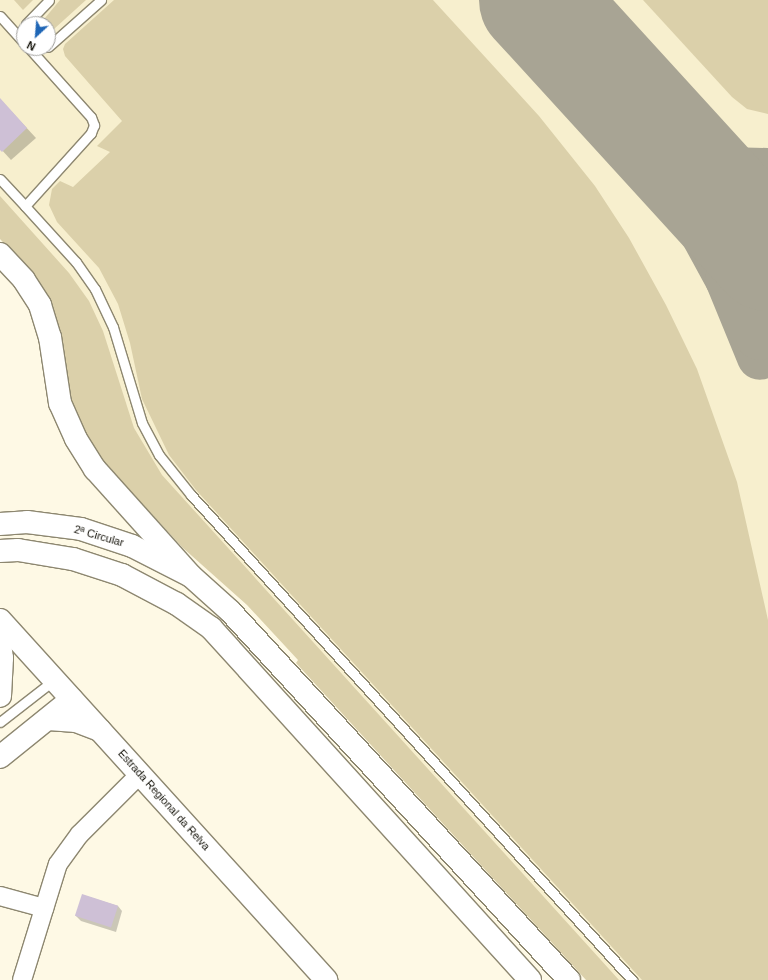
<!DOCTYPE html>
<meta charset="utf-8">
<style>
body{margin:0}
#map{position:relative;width:768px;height:980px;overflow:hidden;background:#fef9e5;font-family:Helvetica,sans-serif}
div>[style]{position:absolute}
.built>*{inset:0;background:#f7efce}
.green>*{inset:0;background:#dbd0aa}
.shadow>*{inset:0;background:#0003}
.taxiway>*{height:46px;margin:-23px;padding:0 23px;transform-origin:23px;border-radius:23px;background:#a8a494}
.runway>*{height:114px;margin:-57px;padding:0 57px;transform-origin:57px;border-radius:57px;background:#a8a494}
.building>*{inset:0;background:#cec0d6;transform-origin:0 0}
.roads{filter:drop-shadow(1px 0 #8d8770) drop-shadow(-1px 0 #8d8770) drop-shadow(0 1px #8d8770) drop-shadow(0 -1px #8d8770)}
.service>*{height:9px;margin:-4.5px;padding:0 4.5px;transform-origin:4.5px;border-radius:4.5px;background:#fff}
.minor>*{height:18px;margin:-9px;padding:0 9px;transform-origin:9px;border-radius:9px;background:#fff}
.tertiary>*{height:22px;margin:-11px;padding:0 11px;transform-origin:11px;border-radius:11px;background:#fff}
.secondary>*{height:22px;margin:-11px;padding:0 11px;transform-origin:11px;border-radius:11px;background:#fff}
.primary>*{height:22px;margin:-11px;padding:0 11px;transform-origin:11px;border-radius:11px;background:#fff}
.trunk>*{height:22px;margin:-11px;padding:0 11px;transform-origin:11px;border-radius:11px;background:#fff}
span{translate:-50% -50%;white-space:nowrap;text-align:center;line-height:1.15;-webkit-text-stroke:4px #fff;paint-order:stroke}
.street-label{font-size:11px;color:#121007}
.north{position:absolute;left:16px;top:16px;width:40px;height:40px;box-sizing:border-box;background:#fff;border:1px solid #a09f9c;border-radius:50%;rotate:206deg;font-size:11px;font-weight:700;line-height:16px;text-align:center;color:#121007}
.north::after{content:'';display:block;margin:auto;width:14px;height:18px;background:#1f66b6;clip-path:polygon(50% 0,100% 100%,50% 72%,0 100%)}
</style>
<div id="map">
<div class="built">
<div style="clip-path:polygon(evenodd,0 0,768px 0,768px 980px,599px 980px,81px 420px,63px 321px,0 236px,0 0,24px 24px,48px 24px,48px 48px,24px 48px,24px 24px)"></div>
</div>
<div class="green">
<div style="clip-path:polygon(14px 0,33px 0,23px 10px)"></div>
<div style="clip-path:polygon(60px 0,86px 0,54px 29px,48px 31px,48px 24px,40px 24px)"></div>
<div style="clip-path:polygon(114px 0,433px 0,539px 116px,595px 186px,629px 238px,666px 305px,697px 369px,737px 482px,768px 620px,768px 980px,642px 980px,196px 490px,169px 455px,142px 399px,130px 343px,118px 304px,99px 268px,57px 222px,49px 205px,52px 189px,60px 181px,73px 187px,110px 152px,97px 146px,122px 121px,65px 56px,63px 49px,65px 44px)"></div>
<div style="clip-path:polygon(643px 0,768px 0,768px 114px,747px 109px,732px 97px)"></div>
<div style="clip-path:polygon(0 196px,69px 273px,89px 301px,103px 331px,134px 428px,162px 475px,619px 980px,586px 980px,296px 663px,298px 660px,247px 605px,183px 548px,106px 465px,84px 433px,72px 404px,61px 339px,51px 306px,25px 266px,0 239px)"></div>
</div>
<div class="shadow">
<div style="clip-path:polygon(0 99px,36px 138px,11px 160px,0 148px)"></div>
<div style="clip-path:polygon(83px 895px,118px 906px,122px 911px,116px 932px,81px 921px,76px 916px)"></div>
</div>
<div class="taxiway">
<div style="left:549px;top:14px;width:125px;rotate:50.8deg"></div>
<div style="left:628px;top:111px;width:70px;rotate:55.4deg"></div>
<div style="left:668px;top:169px;width:125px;rotate:61.4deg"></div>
<div style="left:728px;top:279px;width:84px;rotate:67.7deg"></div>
<div style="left:662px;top:138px;width:45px;rotate:32.3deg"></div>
<div style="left:700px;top:162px;width:27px;rotate:17deg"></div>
<div style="left:726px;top:170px;width:42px;rotate:1.4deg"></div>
<div style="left:759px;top:337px;width:55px;rotate:-90deg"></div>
<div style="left:759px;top:282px;width:39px;rotate:-77deg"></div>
</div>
<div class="runway">
<div style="left:536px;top:0;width:344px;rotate:47.6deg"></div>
</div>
<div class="building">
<div style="clip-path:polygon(0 98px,27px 128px,2px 152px,0 150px)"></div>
<div style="left:82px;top:894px;width:38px;height:23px;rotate:18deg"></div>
</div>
<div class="roads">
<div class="service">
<div style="left:0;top:16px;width:36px;rotate:48deg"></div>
<div style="left:26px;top:24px;width:33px;rotate:-46deg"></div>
<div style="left:48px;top:47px;width:71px;rotate:-41.6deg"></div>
<div style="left:29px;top:48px;width:93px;rotate:48.1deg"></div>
<div style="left:91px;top:117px;width:9px;rotate:69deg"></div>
<div style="left:94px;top:125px;width:9px;rotate:111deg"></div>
<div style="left:91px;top:133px;width:98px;rotate:132.1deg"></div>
<div style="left:25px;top:206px;width:76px;rotate:47.7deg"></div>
<div style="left:76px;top:262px;width:33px;rotate:55deg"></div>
<div style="left:95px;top:289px;width:42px;rotate:64.7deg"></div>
<div style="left:113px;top:327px;width:100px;rotate:73.2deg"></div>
<div style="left:142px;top:423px;width:36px;rotate:62deg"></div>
<div style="left:159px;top:455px;width:51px;rotate:51.3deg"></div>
<div style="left:191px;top:495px;width:656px;rotate:47.72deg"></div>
<div style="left:0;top:179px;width:37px;rotate:47deg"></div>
<div style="left:0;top:722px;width:68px;rotate:-37.9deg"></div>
</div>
<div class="minor">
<div style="left:0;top:896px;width:46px;rotate:15.3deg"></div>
<div style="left:22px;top:980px;width:121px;rotate:-72.8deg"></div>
<div style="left:58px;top:864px;width:37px;rotate:-54deg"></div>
<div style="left:80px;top:834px;width:85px;rotate:-45deg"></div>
</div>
<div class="tertiary">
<div style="left:0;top:254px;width:35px;rotate:47deg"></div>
<div style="left:24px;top:280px;width:30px;rotate:57deg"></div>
<div style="left:40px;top:305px;width:34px;rotate:73deg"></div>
<div style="left:50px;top:337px;width:67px;rotate:81.4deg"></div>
<div style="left:60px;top:403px;width:39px;rotate:66deg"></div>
<div style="left:76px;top:439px;width:36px;rotate:58deg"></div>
<div style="left:95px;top:469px;width:142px;rotate:48.1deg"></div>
</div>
<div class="secondary">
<div style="left:0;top:524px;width:27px;rotate:-4deg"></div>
<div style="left:27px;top:522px;width:54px;rotate:7.4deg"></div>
<div style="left:81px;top:529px;width:54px;rotate:18.4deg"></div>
<div style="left:132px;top:546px;width:66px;rotate:27deg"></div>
<div style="left:191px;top:576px;width:52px;rotate:41.9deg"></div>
<div style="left:230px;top:611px;width:501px;rotate:47.43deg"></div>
<div style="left:0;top:551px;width:18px;rotate:-3deg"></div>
<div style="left:18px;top:550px;width:56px;rotate:9.3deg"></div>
<div style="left:73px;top:559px;width:52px;rotate:18.1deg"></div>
<div style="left:122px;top:575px;width:62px;rotate:27.8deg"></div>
<div style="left:177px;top:604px;width:42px;rotate:35.2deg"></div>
<div style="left:211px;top:628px;width:475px;rotate:47.8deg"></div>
</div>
<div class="primary">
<div style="left:0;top:620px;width:486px;rotate:47.8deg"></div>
<div style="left:0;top:644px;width:14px;rotate:82deg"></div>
<div style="left:2px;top:658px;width:38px;rotate:93deg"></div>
</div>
<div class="trunk">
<div style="left:48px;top:719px;width:28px;rotate:4deg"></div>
<div style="left:76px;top:721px;width:26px;rotate:21deg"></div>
<div style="left:0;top:757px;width:92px;rotate:-38.9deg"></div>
</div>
</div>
<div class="street-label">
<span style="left:99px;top:536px;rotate:16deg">2ª Circular</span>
<span style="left:164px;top:800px;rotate:48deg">Estrada Regional da Relva</span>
</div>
<div class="north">N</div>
</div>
